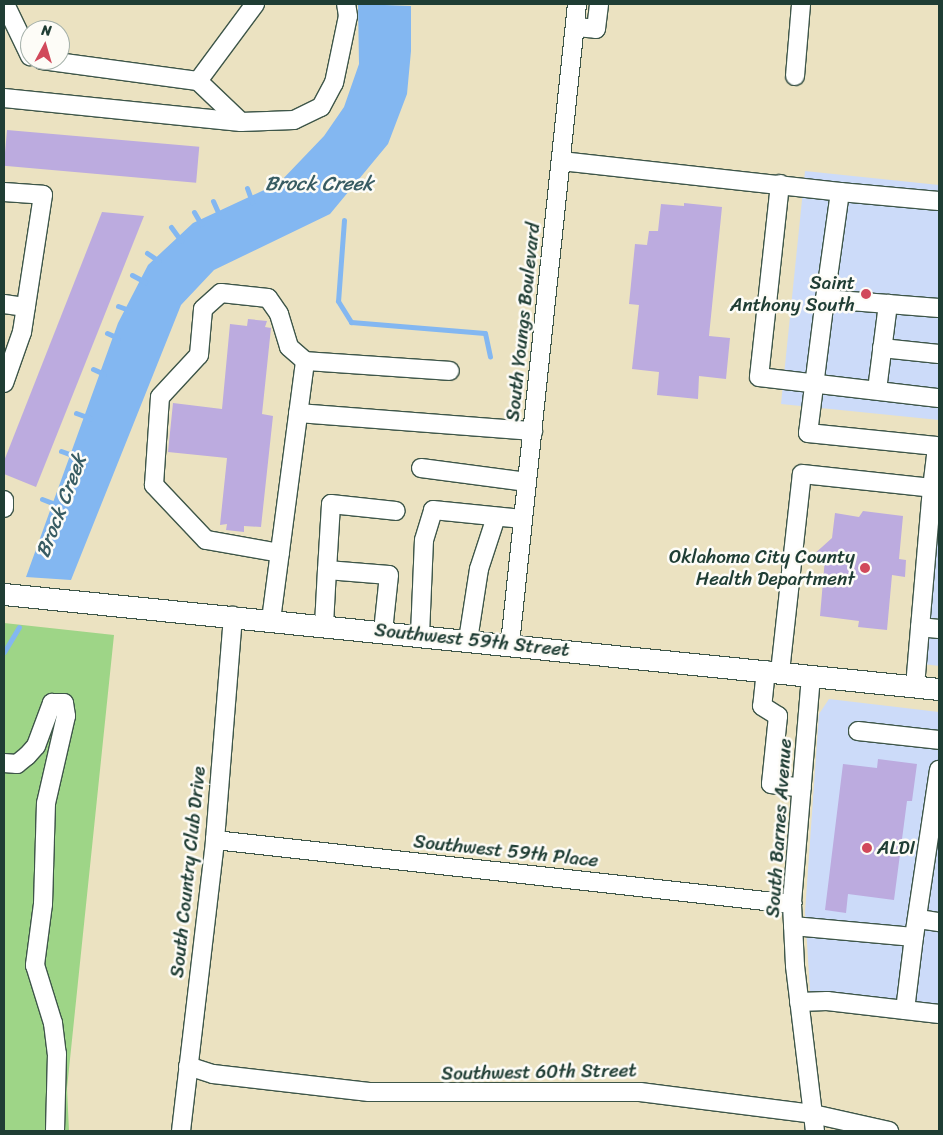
<!DOCTYPE html>
<style>
body{margin:0}
#map{position:relative;width:943px;height:1135px;overflow:hidden;background:#ebe2c1;font-family:Sriracha,sans-serif}
div>[style]{position:absolute}
.built>*{inset:0;background:#ccdbf9}
.green>*{inset:0;background:#9ed587}
.water>*{inset:0;background:#83b7f1}
.stream>*{height:5px;margin:-2.5px;padding:0 2.5px;transform-origin:2.5px;border-radius:2.5px;background:#83b7f1}
.building>*{inset:0;background:#bcabdf;transform-origin:0 0}
.roads{filter:drop-shadow(1px 0 #3e5649) drop-shadow(-1px 0 #3e5649) drop-shadow(0 1px #3e5649) drop-shadow(0 -1px #3e5649)}
.minor>*{height:18px;margin:-9px;padding:0 9px;transform-origin:9px;border-radius:9px;background:#fff}
.major>*{height:21px;margin:-10.5px;padding:0 10.5px;transform-origin:10.5px;border-radius:10.5px;background:#fff}
.dots>*{width:14px;height:14px;translate:-50% -50%;box-sizing:border-box;border:2px solid #fdfcf7;border-radius:50%}
span{translate:-50% -50%;white-space:nowrap;text-align:center;line-height:1.15;-webkit-text-stroke:5px #fdfcf7;paint-order:stroke}
.poi-label{font-size:19px;color:#1f3d34}
.right{translate:-100% -50%;text-align:right}
.left{translate:0 -50%;text-align:left}
.street-label{font-size:19px;color:#1f3d34}
.water-label{font-size:20px;color:#385c63;font-style:italic}
.frame{position:absolute;inset:0;border:5px solid #1f3d34;pointer-events:none}
.north{position:absolute;left:20px;top:20px;width:50px;height:50px;box-sizing:border-box;background:#fdfcf7;border:1px solid #a4b0a9;border-radius:50%;rotate:6deg;font-size:14px;font-weight:700;line-height:20px;text-align:center;color:#1f3d34}
.north::after{content:'';display:block;margin:auto;width:18px;height:22px;background:#d1495b;clip-path:polygon(50% 0,100% 100%,50% 72%,0 100%)}
</style>
<div id="map">
<div class="built">
<div style="clip-path:polygon(805px 171px,939px 185px,939px 420px,781px 404px)"></div>
<div style="clip-path:polygon(939px 521px,939px 666px,924px 664px)"></div>
<div style="clip-path:polygon(829px 699px,939px 712px,939px 1024px,811px 1006px,805px 912px,819px 714px)"></div>
</div>
<div class="green">
<div style="clip-path:polygon(4px 623px,114px 635px,67px 1088px,69px 1131px,4px 1131px)"></div>
</div>
<div class="water">
<div style="clip-path:polygon(358px 4px,411px 6px,411px 51px,407px 94px,388px 144px,330px 214px,214px 270px,181px 305px,71px 580px,26px 577px,118px 323px,148px 265px,193px 223px,279px 183px,324px 136px,344px 107px,359px 64px)"></div>
</div>
<div class="stream">
<div style="left:247px;top:188px;width:15px;rotate:70deg"></div>
<div style="left:213px;top:201px;width:17px;rotate:66deg"></div>
<div style="left:194px;top:212px;width:14px;rotate:60deg"></div>
<div style="left:344px;top:220px;width:81px;rotate:94.2deg"></div>
<div style="left:338px;top:301px;width:25px;rotate:58deg"></div>
<div style="left:351px;top:322px;width:134px;rotate:4.7deg"></div>
<div style="left:485px;top:333px;width:24px;rotate:78deg"></div>
<div style="left:171px;top:227px;width:17px;rotate:54deg"></div>
<div style="left:147px;top:253px;width:14px;rotate:34deg"></div>
<div style="left:132px;top:275px;width:15px;rotate:28deg"></div>
<div style="left:118px;top:306px;width:12px;rotate:20deg"></div>
<div style="left:107px;top:333px;width:12px;rotate:24deg"></div>
<div style="left:93px;top:369px;width:12px;rotate:24deg"></div>
<div style="left:76px;top:413px;width:15px;rotate:20deg"></div>
<div style="left:61px;top:451px;width:15px;rotate:20deg"></div>
<div style="left:42px;top:499px;width:17px;rotate:21deg"></div>
<div style="left:4px;top:652px;width:29px;rotate:-59deg"></div>
</div>
<div class="building">
<div style="left:7px;top:130px;width:193px;height:36px;rotate:5deg"></div>
<div style="clip-path:polygon(684px 203px,722px 207px,709px 336px,730px 338px,726px 379px,699px 376px,698px 399px,657px 395px,659px 372px,632px 369px,639px 305px,629px 304px,635px 244px,647px 245px,649px 231px,658px 231px,661px 204px,684px 206px)"></div>
<div style="clip-path:polygon(102px 212px,144px 216px,36px 487px,4px 474px,4px 461px)"></div>
<div style="clip-path:polygon(248px 319px,267px 321px,265px 327px,271px 328px,262px 414px,273px 416px,261px 527px,244px 526px,244px 532px,226px 530px,227px 524px,220px 525px,227px 458px,168px 452px,173px 403px,222px 409px,230px 324px,247px 326px)"></div>
<div style="clip-path:polygon(863px 511px,903px 516px,899px 559px,906px 560px,905px 577px,892px 575px,887px 630px,858px 627px,859px 621px,820px 616px,825px 558px,812px 556px,832px 538px,835px 513px,859px 517px)"></div>
<div style="clip-path:polygon(878px 759px,917px 764px,912px 801px,907px 801px,894px 900px,848px 894px,846px 913px,825px 910px,843px 764px,877px 768px)"></div>
</div>
<div class="roads">
<div class="minor">
<div style="left:5px;top:4px;width:58px;rotate:64.3deg"></div>
<div style="left:575px;top:27px;width:21px;rotate:5deg"></div>
<div style="left:596px;top:29px;width:25px;rotate:-83deg"></div>
<div style="left:42px;top:60px;width:157px;rotate:7.7deg"></div>
<div style="left:198px;top:81px;width:96px;rotate:-53.5deg"></div>
<div style="left:795px;top:76px;width:72px;rotate:-85.2deg"></div>
<div style="left:198px;top:81px;width:59px;rotate:43.6deg"></div>
<div style="left:4px;top:98px;width:238px;rotate:5.8deg"></div>
<div style="left:241px;top:122px;width:53px;rotate:-2.2deg"></div>
<div style="left:294px;top:120px;width:30px;rotate:-26deg"></div>
<div style="left:321px;top:107px;width:27px;rotate:-62deg"></div>
<div style="left:334px;top:83px;width:68px;rotate:-78.2deg"></div>
<div style="left:348px;top:16px;width:12px;rotate:-99deg"></div>
<div style="left:561px;top:161px;width:281px;rotate:6.3deg"></div>
<div style="left:840px;top:192px;width:108px;rotate:98deg"></div>
<div style="left:825px;top:299px;width:114px;rotate:4.5deg"></div>
<div style="left:780px;top:184px;width:194px;rotate:96.2deg"></div>
<div style="left:759px;top:377px;width:181px;rotate:6.7deg"></div>
<div style="left:4px;top:192px;width:39px;rotate:4deg"></div>
<div style="left:43px;top:195px;width:139px;rotate:98.7deg"></div>
<div style="left:22px;top:332px;width:54px;rotate:109.4deg"></div>
<div style="left:840px;top:192px;width:99px;rotate:5.2deg"></div>
<div style="left:825px;top:299px;width:135px;rotate:97.2deg"></div>
<div style="left:808px;top:433px;width:129px;rotate:5.8deg"></div>
<div style="left:4px;top:304px;width:22px;rotate:8deg"></div>
<div style="left:882px;top:348px;width:57px;rotate:6deg"></div>
<div style="left:877px;top:390px;width:87px;rotate:-82.7deg"></div>
<div style="left:298px;top:413px;width:236px;rotate:4.4deg"></div>
<div style="left:421px;top:468px;width:107px;rotate:7.5deg"></div>
<div style="left:932px;top:488px;width:34px;rotate:-83deg"></div>
<div style="left:936px;top:454px;width:3px;rotate:18deg"></div>
<div style="left:4px;top:500px;width:8px;rotate:90deg"></div>
<div style="left:280px;top:553px;width:75px;rotate:-170deg"></div>
<div style="left:206px;top:540px;width:76px;rotate:-133.4deg"></div>
<div style="left:154px;top:485px;width:88px;rotate:-86.1deg"></div>
<div style="left:160px;top:397px;width:57px;rotate:-47.1deg"></div>
<div style="left:199px;top:355px;width:46px;rotate:-85deg"></div>
<div style="left:203px;top:309px;width:24px;rotate:-42deg"></div>
<div style="left:221px;top:293px;width:47px;rotate:6.1deg"></div>
<div style="left:268px;top:298px;width:19px;rotate:55deg"></div>
<div style="left:279px;top:314px;width:34px;rotate:73deg"></div>
<div style="left:289px;top:347px;width:21px;rotate:41deg"></div>
<div style="left:327px;top:570px;width:66px;rotate:-86.5deg"></div>
<div style="left:331px;top:504px;width:65px;rotate:6.1deg"></div>
<div style="left:271px;top:620px;width:261px;rotate:-82.5deg"></div>
<div style="left:305px;top:361px;width:145px;rotate:3.9deg"></div>
<div style="left:324px;top:625px;width:55px;rotate:-86.9deg"></div>
<div style="left:327px;top:570px;width:62px;rotate:4.6deg"></div>
<div style="left:389px;top:575px;width:56px;rotate:96.1deg"></div>
<div style="left:920px;top:627px;width:19px;rotate:6deg"></div>
<div style="left:420px;top:635px;width:95px;rotate:-87.6deg"></div>
<div style="left:424px;top:540px;width:31px;rotate:-73deg"></div>
<div style="left:433px;top:510px;width:90px;rotate:5.7deg"></div>
<div style="left:468px;top:640px;width:72px;rotate:-81.2deg"></div>
<div style="left:479px;top:569px;width:55px;rotate:-71.9deg"></div>
<div style="left:510px;top:644px;width:643px;rotate:-84.02deg"></div>
<div style="left:766px;top:670px;width:36px;rotate:96deg"></div>
<div style="left:762px;top:706px;width:19px;rotate:32deg"></div>
<div style="left:778px;top:716px;width:68px;rotate:95.9deg"></div>
<div style="left:771px;top:784px;width:31px;rotate:7deg"></div>
<div style="left:780px;top:672px;width:199px;rotate:-83.7deg"></div>
<div style="left:802px;top:474px;width:131px;rotate:6.1deg"></div>
<div style="left:932px;top:488px;width:200px;rotate:94.9deg"></div>
<div style="left:811px;top:676px;width:229px;rotate:94.8deg"></div>
<div style="left:792px;top:904px;width:62px;rotate:87.2deg"></div>
<div style="left:795px;top:966px;width:166px;rotate:83.1deg"></div>
<div style="left:858px;top:731px;width:81px;rotate:6.3deg"></div>
<div style="left:4px;top:763px;width:13px;rotate:4deg"></div>
<div style="left:17px;top:764px;width:13px;rotate:-39deg"></div>
<div style="left:27px;top:756px;width:13px;rotate:-48deg"></div>
<div style="left:36px;top:746px;width:46px;rotate:-69.6deg"></div>
<div style="left:52px;top:703px;width:12px"></div>
<div style="left:64px;top:703px;width:13px;rotate:81deg"></div>
<div style="left:66px;top:716px;width:89px;rotate:102.9deg"></div>
<div style="left:46px;top:803px;width:101px;rotate:91.7deg"></div>
<div style="left:43px;top:904px;width:62px;rotate:97.5deg"></div>
<div style="left:35px;top:965px;width:61px;rotate:72.8deg"></div>
<div style="left:53px;top:1023px;width:31px;rotate:83deg"></div>
<div style="left:57px;top:1054px;width:77px;rotate:91.5deg"></div>
<div style="left:215px;top:840px;width:581px;rotate:6.33deg"></div>
<div style="left:919px;top:919px;width:20px;rotate:9deg"></div>
<div style="left:793px;top:926px;width:121px;rotate:5.2deg"></div>
<div style="left:914px;top:937px;width:169px;rotate:-81.5deg"></div>
<div style="left:799px;top:1002px;width:28px;rotate:-2deg"></div>
<div style="left:827px;top:1001px;width:113px;rotate:6.6deg"></div>
<div style="left:905px;top:1010px;width:74px;rotate:-83deg"></div>
<div style="left:188px;top:1066px;width:26px;rotate:18deg"></div>
<div style="left:213px;top:1074px;width:157px;rotate:6.6deg"></div>
<div style="left:369px;top:1092px;width:271px"></div>
<div style="left:640px;top:1092px;width:174px;rotate:7.2deg"></div>
<div style="left:813px;top:1114px;width:78px;rotate:12.6deg"></div>
<div style="left:181px;top:1131px;width:293px;rotate:-83.3deg"></div>
<div style="left:215px;top:840px;width:225px;rotate:-85.4deg"></div>
</div>
<div class="major">
<div style="left:4px;top:594px;width:940px;rotate:5.8deg"></div>
</div>
</div>
<div class="dots">
<div style="left:866px;top:294px;background:#d1495b"></div>
<div style="left:865px;top:568px;background:#d1495b"></div>
<div style="left:867px;top:848px;background:#d1495b"></div>
</div>
<div class="poi-label">
<span class="right" style="left:855px;top:294px">Saint<br>Anthony South</span>
<span class="right" style="left:855px;top:568px">Oklahoma City County<br>Health Department</span>
<span class="left" style="left:877px;top:848px">ALDI</span>
</div>
<div class="street-label">
<span style="left:523px;top:322px;rotate:-84deg">South Youngs Boulevard</span>
<span style="left:472px;top:640px;rotate:6deg">Southwest 59th Street</span>
<span style="left:779px;top:828px;rotate:-86deg">South Barnes Avenue</span>
<span style="left:506px;top:851px;rotate:6deg">Southwest 59th Place</span>
<span style="left:188px;top:872px;rotate:-84deg">South Country Club Drive</span>
<span style="left:539px;top:1072px;rotate:-1deg">Southwest 60th Street</span>
</div>
<div class="water-label">
<span style="left:319px;top:183px">Brock Creek</span>
<span style="left:61px;top:506px;rotate:-69deg">Brock Creek</span>
</div>
<div class="frame"></div>
<div class="north">N</div>
</div>
